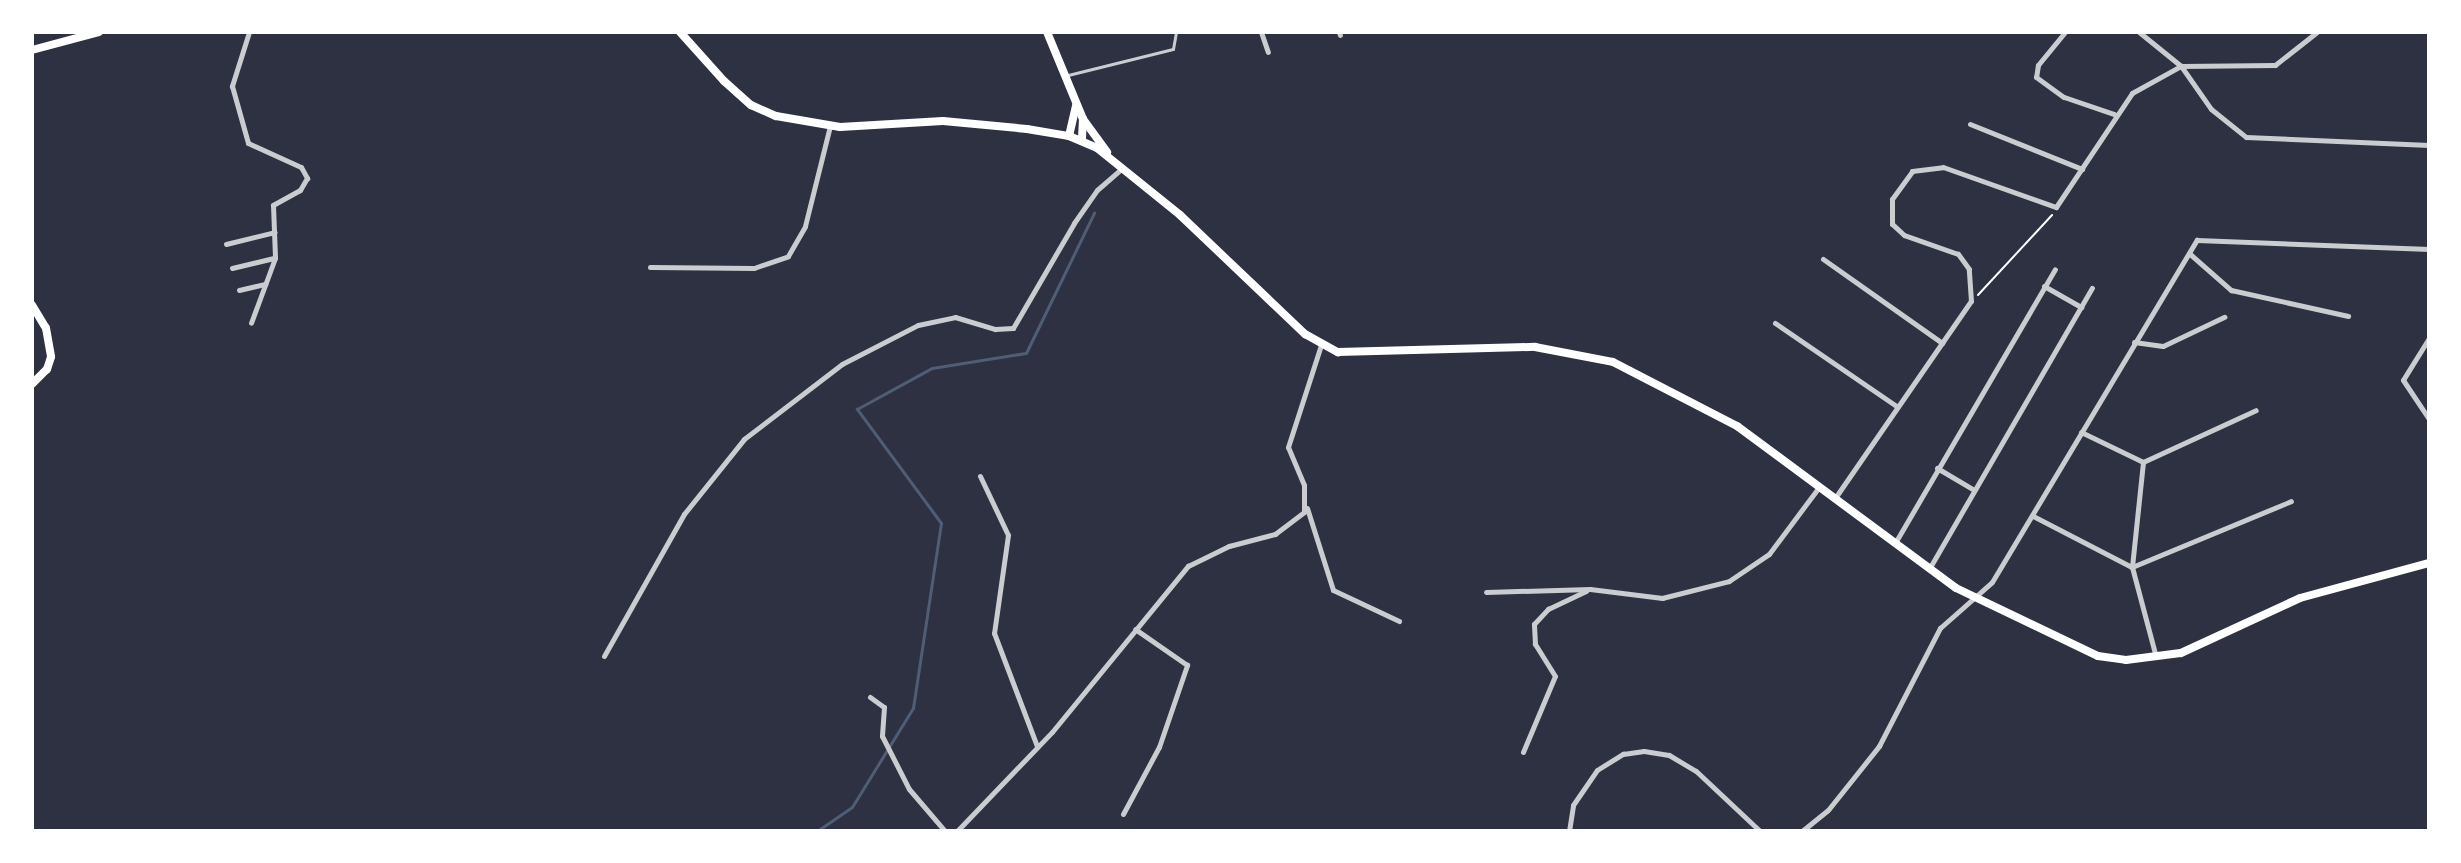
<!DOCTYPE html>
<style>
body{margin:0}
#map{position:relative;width:2461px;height:863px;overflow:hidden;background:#2d3142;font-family:"DM Sans",sans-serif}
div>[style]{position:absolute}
.stream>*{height:3px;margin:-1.5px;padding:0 1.5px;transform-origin:1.5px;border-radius:1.5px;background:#4f5d75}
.path>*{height:2px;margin:-1px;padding:0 1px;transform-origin:1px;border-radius:1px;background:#fff}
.service>*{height:3px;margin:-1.5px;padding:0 1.5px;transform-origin:1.5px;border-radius:1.5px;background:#caccd0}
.minor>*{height:5px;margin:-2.5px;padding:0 2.5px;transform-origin:2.5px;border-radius:2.5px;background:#caccd0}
.secondary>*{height:8px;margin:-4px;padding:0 4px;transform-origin:4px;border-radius:4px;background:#fff}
span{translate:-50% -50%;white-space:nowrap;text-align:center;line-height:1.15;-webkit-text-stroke:6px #fff;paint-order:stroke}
.frame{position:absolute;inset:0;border:34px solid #fff;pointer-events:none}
</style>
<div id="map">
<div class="stream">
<div style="left:817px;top:831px;width:42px;rotate:-34.4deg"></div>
<div style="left:852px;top:807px;width:116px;rotate:-58.4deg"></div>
<div style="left:913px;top:708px;width:187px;rotate:-81.4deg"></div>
<div style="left:941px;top:523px;width:142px;rotate:-126.4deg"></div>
<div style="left:857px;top:409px;width:85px;rotate:-28.7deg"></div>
<div style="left:932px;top:368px;width:95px;rotate:-9.1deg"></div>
<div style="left:1026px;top:353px;width:156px;rotate:-64.1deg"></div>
</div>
<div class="path">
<div style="left:1978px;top:295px;width:109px;rotate:-47.2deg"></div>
</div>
<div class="service">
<div style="left:1068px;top:75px;width:108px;rotate:-13.9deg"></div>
<div style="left:1173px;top:49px;width:17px;rotate:-80deg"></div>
</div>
<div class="minor">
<div style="left:249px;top:32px;width:57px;rotate:107.5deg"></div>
<div style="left:232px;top:86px;width:59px;rotate:74.3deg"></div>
<div style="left:248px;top:143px;width:58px;rotate:24.4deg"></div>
<div style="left:301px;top:167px;width:13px;rotate:61deg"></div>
<div style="left:307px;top:178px;width:14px;rotate:120deg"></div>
<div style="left:300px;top:190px;width:31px;rotate:151deg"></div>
<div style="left:273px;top:205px;width:53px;rotate:87.8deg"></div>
<div style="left:275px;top:258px;width:69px;rotate:110.3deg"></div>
<div style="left:1261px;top:32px;width:21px;rotate:71deg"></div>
<div style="left:1339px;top:32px;width:3px;rotate:72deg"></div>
<div style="left:2065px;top:32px;width:43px;rotate:129.3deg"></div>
<div style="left:2038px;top:65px;width:12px;rotate:99deg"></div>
<div style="left:2036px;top:77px;width:34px;rotate:36deg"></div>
<div style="left:2064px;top:97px;width:53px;rotate:18.8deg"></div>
<div style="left:2139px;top:32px;width:54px;rotate:39deg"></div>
<div style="left:2181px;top:66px;width:52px;rotate:55.1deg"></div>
<div style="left:2211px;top:109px;width:45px;rotate:38.7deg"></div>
<div style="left:2246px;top:137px;width:183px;rotate:2.5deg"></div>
<div style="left:1970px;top:124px;width:121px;rotate:21.9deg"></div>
<div style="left:226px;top:244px;width:50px;rotate:-13.8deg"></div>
<div style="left:2190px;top:254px;width:55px;rotate:41.3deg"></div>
<div style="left:2231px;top:290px;width:120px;rotate:12.5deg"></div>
<div style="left:1823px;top:259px;width:146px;rotate:35.2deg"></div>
<div style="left:650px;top:267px;width:104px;rotate:0.6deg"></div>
<div style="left:754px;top:268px;width:36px;rotate:-19deg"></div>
<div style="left:788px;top:256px;width:34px;rotate:-60deg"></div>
<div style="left:805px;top:226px;width:103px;rotate:-76deg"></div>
<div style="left:232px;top:268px;width:43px;rotate:-13.4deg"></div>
<div style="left:2044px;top:286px;width:43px;rotate:29.6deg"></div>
<div style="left:239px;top:290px;width:27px;rotate:-13deg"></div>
<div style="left:1775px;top:323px;width:147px;rotate:34.4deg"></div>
<div style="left:2429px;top:338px;width:49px;rotate:121.8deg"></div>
<div style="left:2403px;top:380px;width:47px;rotate:56.3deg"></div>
<div style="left:2134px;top:342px;width:29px;rotate:8deg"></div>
<div style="left:2163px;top:346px;width:68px;rotate:-25.4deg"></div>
<div style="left:2081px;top:432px;width:69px;rotate:25.8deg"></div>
<div style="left:2143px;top:462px;width:124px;rotate:-24.7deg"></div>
<div style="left:2143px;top:462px;width:106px;rotate:96deg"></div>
<div style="left:2132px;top:567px;width:93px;rotate:75.1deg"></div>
<div style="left:1937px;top:468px;width:43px;rotate:30.7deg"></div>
<div style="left:980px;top:476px;width:65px;rotate:64.6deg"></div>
<div style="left:1008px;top:535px;width:99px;rotate:98.1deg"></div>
<div style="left:994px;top:633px;width:121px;rotate:69.2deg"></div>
<div style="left:1835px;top:498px;width:239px;rotate:-55.4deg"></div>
<div style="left:1971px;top:301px;width:32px;rotate:-94deg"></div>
<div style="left:1969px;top:269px;width:19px;rotate:-126deg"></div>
<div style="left:1958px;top:254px;width:57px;rotate:-160.6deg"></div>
<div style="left:1904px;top:235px;width:16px;rotate:-137deg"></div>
<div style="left:1892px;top:224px;width:25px;rotate:-90deg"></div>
<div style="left:1892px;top:199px;width:34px;rotate:-54deg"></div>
<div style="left:1912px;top:171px;width:31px;rotate:-7deg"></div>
<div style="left:1943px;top:167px;width:120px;rotate:19.5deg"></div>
<div style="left:2056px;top:207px;width:137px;rotate:-56.3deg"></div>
<div style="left:2132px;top:93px;width:56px;rotate:-28.9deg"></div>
<div style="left:2181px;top:66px;width:94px;rotate:-0.6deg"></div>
<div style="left:2275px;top:65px;width:53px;rotate:-38.2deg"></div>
<div style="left:1307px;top:508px;width:86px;rotate:72.4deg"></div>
<div style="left:1333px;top:590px;width:73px;rotate:25.2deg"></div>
<div style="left:2033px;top:516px;width:111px;rotate:27.3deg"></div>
<div style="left:2132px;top:567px;width:172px;rotate:-22.5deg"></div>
<div style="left:1895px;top:543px;width:317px;rotate:-59.7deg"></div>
<div style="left:1929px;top:569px;width:325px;rotate:-59.9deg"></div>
<div style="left:1486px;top:592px;width:104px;rotate:-1.7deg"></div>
<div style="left:1590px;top:589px;width:73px;rotate:7.1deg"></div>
<div style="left:1662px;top:598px;width:69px;rotate:-14.2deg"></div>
<div style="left:1729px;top:581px;width:48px;rotate:-34deg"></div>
<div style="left:1769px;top:554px;width:84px;rotate:-53.3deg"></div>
<div style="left:604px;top:656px;width:163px;rotate:-60.6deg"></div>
<div style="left:684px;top:514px;width:96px;rotate:-51.3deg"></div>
<div style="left:744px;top:439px;width:123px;rotate:-37.4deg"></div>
<div style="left:842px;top:364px;width:85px;rotate:-27.2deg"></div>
<div style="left:918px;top:325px;width:38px;rotate:-12deg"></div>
<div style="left:955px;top:317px;width:42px;rotate:16.7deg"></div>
<div style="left:995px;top:329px;width:18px;rotate:-3deg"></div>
<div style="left:1013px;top:328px;width:121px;rotate:-59.8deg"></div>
<div style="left:1074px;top:223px;width:40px;rotate:-55.1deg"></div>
<div style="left:1097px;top:190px;width:33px;rotate:-41deg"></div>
<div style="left:870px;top:697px;width:17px;rotate:36deg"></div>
<div style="left:884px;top:707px;width:29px;rotate:94deg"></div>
<div style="left:882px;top:736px;width:59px;rotate:63deg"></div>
<div style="left:909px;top:789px;width:55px;rotate:49.4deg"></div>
<div style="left:1523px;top:752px;width:82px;rotate:-67.2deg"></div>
<div style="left:1555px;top:676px;width:38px;rotate:-122deg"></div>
<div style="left:1535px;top:644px;width:20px;rotate:-93deg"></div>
<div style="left:1534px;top:624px;width:21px;rotate:-47deg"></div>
<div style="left:1548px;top:609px;width:42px;rotate:-25.3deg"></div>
<div style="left:1123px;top:814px;width:76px;rotate:-61.8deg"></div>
<div style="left:1159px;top:747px;width:87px;rotate:-71.1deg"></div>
<div style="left:1187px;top:665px;width:63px;rotate:-145.3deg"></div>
<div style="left:957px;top:831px;width:137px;rotate:-46.2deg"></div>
<div style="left:1052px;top:732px;width:215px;rotate:-50.7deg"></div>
<div style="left:1188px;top:566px;width:46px;rotate:-26deg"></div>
<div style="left:1229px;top:546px;width:48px;rotate:-14.6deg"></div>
<div style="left:1275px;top:534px;width:36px;rotate:-37deg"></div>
<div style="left:1304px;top:512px;width:27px;rotate:-90deg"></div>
<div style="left:1304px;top:485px;width:41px;rotate:-112.8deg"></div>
<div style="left:1288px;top:447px;width:107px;rotate:-72.1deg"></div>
<div style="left:1569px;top:831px;width:26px;rotate:-81deg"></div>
<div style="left:1573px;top:805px;width:42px;rotate:-55.6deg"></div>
<div style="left:1597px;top:770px;width:31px;rotate:-32deg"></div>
<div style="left:1623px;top:754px;width:21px;rotate:-8deg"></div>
<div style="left:1644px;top:751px;width:25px;rotate:9deg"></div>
<div style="left:1669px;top:755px;width:31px;rotate:31deg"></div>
<div style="left:1696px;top:771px;width:88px;rotate:43.2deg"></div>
<div style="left:1802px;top:831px;width:33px;rotate:-39deg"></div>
<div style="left:1828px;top:810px;width:82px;rotate:-51.4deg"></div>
<div style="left:1879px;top:746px;width:133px;rotate:-62.7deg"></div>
<div style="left:1940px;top:628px;width:69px;rotate:-41.5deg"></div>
<div style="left:1992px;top:582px;width:399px;rotate:-59.1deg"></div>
<div style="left:2197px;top:240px;width:232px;rotate:2.2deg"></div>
</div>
<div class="secondary">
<div style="left:680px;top:32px;width:66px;rotate:48.1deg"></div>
<div style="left:724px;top:81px;width:36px;rotate:42deg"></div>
<div style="left:751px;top:105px;width:27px;rotate:24deg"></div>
<div style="left:776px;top:116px;width:65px;rotate:9.8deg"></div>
<div style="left:840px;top:127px;width:103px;rotate:-3.3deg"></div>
<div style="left:943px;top:121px;width:84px;rotate:5.4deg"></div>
<div style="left:1027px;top:129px;width:43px;rotate:9.5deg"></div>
<div style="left:1069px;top:136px;width:30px;rotate:23deg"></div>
<div style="left:1097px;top:148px;width:107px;rotate:38.9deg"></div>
<div style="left:1180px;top:215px;width:173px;rotate:43.6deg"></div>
<div style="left:1305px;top:334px;width:38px;rotate:29deg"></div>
<div style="left:1338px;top:352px;width:197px;rotate:-1.5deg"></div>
<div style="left:1535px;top:347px;width:79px;rotate:10.9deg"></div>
<div style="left:1613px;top:362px;width:140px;rotate:27.3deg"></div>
<div style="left:1737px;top:426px;width:272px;rotate:36.5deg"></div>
<div style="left:1956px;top:588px;width:157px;rotate:25.6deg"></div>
<div style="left:2098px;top:656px;width:28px;rotate:8deg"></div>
<div style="left:2126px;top:660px;width:55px;rotate:-7.3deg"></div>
<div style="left:2181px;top:653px;width:131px;rotate:-24.8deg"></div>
<div style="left:2300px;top:598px;width:134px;rotate:-15.2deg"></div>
<div style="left:1047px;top:32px;width:94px;rotate:67.5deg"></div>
<div style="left:1083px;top:119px;width:22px;rotate:93deg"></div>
<div style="left:32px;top:50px;width:69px;rotate:-15deg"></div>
<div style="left:1083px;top:119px;width:41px;rotate:54deg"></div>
<div style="left:1069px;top:136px;width:32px;rotate:-77deg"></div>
<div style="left:32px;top:305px;width:27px;rotate:59deg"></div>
<div style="left:46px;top:328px;width:29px;rotate:80deg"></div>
<div style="left:51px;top:357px;width:13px;rotate:108deg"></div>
<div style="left:47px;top:369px;width:21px;rotate:135deg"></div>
</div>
<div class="frame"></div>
</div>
